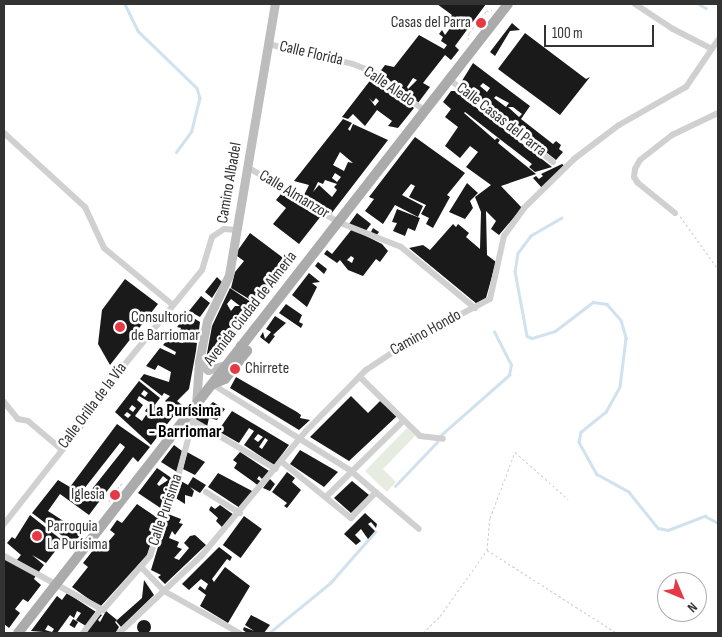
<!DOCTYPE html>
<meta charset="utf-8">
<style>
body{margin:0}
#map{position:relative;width:722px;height:637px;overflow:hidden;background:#fff;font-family:"Sofia Sans Condensed",sans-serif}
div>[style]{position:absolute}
.green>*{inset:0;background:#e6ecdf}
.stream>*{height:2.5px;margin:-1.25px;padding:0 1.25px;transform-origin:1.25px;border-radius:1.25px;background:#cfe2ee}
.building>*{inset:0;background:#1a1a1a;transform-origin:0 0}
.round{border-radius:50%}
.path>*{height:1px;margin-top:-0.5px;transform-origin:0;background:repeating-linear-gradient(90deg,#cdcdcd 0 2.5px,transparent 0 5px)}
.street>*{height:6px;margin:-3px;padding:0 3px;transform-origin:3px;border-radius:3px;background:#d0d0d0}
.secondary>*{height:9px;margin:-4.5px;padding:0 4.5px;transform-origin:4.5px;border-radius:4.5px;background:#bdbdbd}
.primary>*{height:10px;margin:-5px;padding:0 5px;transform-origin:5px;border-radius:5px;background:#ababab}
.dots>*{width:14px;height:14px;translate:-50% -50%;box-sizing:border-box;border:2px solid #fff;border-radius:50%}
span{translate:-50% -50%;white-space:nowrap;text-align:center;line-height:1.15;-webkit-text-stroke:5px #fff;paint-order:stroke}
.poi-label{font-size:16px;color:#333}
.right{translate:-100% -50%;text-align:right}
.left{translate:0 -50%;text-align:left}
.street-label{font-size:16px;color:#333}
.neighbourhood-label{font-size:18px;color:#000;font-weight:700}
.frame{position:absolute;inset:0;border:5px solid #333;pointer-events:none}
.north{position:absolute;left:657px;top:572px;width:50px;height:50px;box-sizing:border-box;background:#fff;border:1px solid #adadad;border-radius:50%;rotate:135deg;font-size:14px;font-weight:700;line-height:20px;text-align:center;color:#333}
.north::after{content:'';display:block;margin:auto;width:18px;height:22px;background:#e63946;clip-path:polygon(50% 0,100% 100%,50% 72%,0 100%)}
.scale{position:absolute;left:544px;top:25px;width:110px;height:22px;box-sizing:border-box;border:2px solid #333;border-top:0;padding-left:6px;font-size:15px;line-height:18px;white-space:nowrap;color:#333;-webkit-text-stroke:4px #fff;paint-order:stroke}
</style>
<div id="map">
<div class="green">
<div style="clip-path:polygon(407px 428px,415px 436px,383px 469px,396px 482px,387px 492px,365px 471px)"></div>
</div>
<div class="stream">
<div style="left:125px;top:4px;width:30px;rotate:64deg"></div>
<div style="left:138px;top:31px;width:82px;rotate:44deg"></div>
<div style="left:197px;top:88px;width:10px;rotate:73deg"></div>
<div style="left:200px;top:98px;width:34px;rotate:104deg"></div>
<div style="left:192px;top:131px;width:26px;rotate:126deg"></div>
<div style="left:699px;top:4px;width:8px;rotate:30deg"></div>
<div style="left:562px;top:218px;width:36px;rotate:150deg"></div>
<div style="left:531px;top:236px;width:21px;rotate:127deg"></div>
<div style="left:518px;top:253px;width:18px;rotate:99deg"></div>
<div style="left:515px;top:271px;width:66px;rotate:79.5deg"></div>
<div style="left:527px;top:336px;width:5px;rotate:22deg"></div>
<div style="left:532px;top:338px;width:24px;rotate:-17deg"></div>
<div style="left:555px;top:331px;width:48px;rotate:-37.3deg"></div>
<div style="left:593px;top:302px;width:14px;rotate:8deg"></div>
<div style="left:607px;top:304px;width:21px;rotate:49deg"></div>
<div style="left:621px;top:320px;width:19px;rotate:74deg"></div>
<div style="left:626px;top:338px;width:49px;rotate:97deg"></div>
<div style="left:620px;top:387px;width:29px;rotate:119deg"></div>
<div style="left:606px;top:412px;width:32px;rotate:141deg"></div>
<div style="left:581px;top:432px;width:10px;rotate:101deg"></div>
<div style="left:579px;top:442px;width:37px;rotate:61deg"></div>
<div style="left:597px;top:474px;width:37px;rotate:29deg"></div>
<div style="left:629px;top:492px;width:46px;rotate:51.1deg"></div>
<div style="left:658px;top:528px;width:10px;rotate:11deg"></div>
<div style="left:668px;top:530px;width:40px;rotate:-21deg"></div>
<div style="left:705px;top:516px;width:15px;rotate:28deg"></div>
<div style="left:441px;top:435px;width:91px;rotate:-41.4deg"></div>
<div style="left:509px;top:375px;width:10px;rotate:-79deg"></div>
<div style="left:511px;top:365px;width:37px;rotate:-117deg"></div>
<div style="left:395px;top:486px;width:61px;rotate:-46.3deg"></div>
<div style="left:269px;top:633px;width:79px;rotate:-39.3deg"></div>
<div style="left:330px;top:583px;width:68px;rotate:-48.6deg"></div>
</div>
<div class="building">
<div style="clip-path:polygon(evenodd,437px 4px,486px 4px,455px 46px,459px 50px,451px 60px,445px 55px,423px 83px,430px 87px,418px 103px,379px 73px,385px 65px,394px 67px,419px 35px,444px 49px,447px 45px,441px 41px,443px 37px,439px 34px,442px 30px,445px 35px,451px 27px,446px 23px,452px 15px,437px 4px,413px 78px,417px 80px,408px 89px,407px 87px,413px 78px)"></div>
<div style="clip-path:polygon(512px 23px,520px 30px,510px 31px,495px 56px,490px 52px)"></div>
<div style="clip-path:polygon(525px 33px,586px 79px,590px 77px,560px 115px,498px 69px)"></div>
<div style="clip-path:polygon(evenodd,473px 63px,530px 106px,521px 119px,553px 144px,556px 141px,561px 145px,559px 149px,563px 152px,556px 160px,460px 84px,473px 63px,483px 83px,490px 88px,487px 92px,480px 86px,483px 83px,473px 63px,496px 96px,509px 103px,506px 107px,494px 98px,496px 96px,473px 63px,508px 107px,513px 107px,522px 114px,519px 117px,508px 107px)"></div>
<div style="clip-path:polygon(evenodd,372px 78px,378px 80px,414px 108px,398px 128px,388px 126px,392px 121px,377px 110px,365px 126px,353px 114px,348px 119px,342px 117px,372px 78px,369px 98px,373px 102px,376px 98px,379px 101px,375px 106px,369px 98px)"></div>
<div style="clip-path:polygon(451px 91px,455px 91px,552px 167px,535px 172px,529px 167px,532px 164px,465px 112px,464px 113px,495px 140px,497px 138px,500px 140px,498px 143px,536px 174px,501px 186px,522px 208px,499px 235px,491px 229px,496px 221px,486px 211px,487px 255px,496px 262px,486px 298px,477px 304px,409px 248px,423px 245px,430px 250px,453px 224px,456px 227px,458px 224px,469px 233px,466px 237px,480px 249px,481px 212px,475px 197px,491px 185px,466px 167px,478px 152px,470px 146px,460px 158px,445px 146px,458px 127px,445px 117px,451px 109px,443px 102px)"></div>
<div style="clip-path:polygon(evenodd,343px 119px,352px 123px,348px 129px,350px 131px,353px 124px,388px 140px,331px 214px,303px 197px,309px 185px,294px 181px,343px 119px,340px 152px,353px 163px,348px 162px,344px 171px,333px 165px,340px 152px,343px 119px,335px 173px,341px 177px,337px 182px,332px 178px,335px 173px,343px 119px,325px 180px,337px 184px,334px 187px,337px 190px,332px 197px,319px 185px,313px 192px,318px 182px,323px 184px,325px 180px)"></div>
<div style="clip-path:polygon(415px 137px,465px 173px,447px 195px,450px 197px,433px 228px,426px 224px,429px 218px,421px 214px,426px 205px,409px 197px,415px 186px,411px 184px,402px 195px,423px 206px,418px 217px,395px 205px,383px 224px,365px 211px,374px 199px,369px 197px)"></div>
<div style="clip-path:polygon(562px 164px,565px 166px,542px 188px,533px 178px,536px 176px,539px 179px,543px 176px,541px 174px)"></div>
<div style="clip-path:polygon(467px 183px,478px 193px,470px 201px,473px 208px,465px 219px,449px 212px)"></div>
<div style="clip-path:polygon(281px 194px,321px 216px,299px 244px,273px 224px,286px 208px,276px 200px)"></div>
<div style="clip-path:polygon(397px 209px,420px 218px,415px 231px,408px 228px,405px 236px,393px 231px,397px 223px,392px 222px)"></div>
<div style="clip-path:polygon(357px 213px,371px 224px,365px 232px,349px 224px)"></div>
<div style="clip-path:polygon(373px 228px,379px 232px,376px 236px,371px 232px)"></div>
<div style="clip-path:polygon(evenodd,352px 229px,382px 244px,388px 251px,380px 262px,376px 259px,363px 276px,348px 270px,340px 260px,337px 263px,324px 254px,327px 250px,332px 254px,352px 229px,351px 256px,354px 258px,352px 263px,347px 260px,351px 256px)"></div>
<div style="clip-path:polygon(250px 233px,286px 260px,254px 302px,231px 288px,235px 272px,244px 261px,237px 256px,238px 250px)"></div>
<div style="clip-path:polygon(318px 262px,327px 269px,324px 274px,315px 266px)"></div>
<div style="clip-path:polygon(309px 273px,320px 282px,312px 283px,317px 287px,307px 307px,292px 295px)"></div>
<div style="clip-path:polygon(217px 277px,222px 282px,212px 298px,205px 292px)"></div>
<div style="clip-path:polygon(125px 279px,158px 304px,110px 365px,98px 344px,102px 310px)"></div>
<div style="clip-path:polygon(evenodd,230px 288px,254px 304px,235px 327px,239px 330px,212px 363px,206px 359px,212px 326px,230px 288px,231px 299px,240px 306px,235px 306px,231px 311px,227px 304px,231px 299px)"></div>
<div style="clip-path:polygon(201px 296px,210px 303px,200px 317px,189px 311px)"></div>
<div style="clip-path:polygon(286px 304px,302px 315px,299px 322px,303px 324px,301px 328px,279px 313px)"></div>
<div style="clip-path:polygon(187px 314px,200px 322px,198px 337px,179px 333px,181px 328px,177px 327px)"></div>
<div style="clip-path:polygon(275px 316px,286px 323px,273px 335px,275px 336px,269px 344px,260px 337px,263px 332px,265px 339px,271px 332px,266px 329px)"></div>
<div style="clip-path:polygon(evenodd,171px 336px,180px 338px,179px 342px,183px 343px,184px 339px,197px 343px,196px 351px,189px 389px,177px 401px,182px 405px,151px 445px,115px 412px,139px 381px,160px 398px,154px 406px,157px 408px,154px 412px,151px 409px,148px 413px,145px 411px,151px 403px,139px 396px,137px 400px,143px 405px,135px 416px,142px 421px,146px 415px,152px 419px,156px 413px,161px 417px,170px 405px,165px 401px,170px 396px,164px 393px,162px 396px,140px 379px,144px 374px,169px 382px,171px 372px,158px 365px,155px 370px,146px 366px,160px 348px,175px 355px,176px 352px,163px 345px,171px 336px,144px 390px,148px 393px,145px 397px,141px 394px,144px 390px,171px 336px,132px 405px,136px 408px,133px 412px,129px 409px,132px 405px,171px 336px,127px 412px,131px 415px,128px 418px,124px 415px,127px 412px)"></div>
<div style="clip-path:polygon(236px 377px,297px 412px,301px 415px,300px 418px,310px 420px,299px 430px,230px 388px)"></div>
<div style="clip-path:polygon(351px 396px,368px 413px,380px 401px,397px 416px,349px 461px,310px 437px)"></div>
<div style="clip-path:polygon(213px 402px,225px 409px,217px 420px,209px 418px,207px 427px,195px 419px)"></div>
<div style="clip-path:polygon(evenodd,232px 411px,289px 445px,274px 465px,244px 445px,254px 431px,249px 428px,239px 443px,218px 431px,232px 411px,258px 434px,263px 437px,258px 442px,254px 439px,258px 434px,232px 411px,265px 438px,268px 440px,262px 449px,259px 447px,265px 438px)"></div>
<div style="clip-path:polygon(evenodd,117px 424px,150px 447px,138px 462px,133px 457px,89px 515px,60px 494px,48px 511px,82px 533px,73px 544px,32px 513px,58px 480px,70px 487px,117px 424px,120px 443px,125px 447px,123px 450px,85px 498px,80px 494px,120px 443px)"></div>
<div style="clip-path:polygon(174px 445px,182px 451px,177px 472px,161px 462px)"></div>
<div style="clip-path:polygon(300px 450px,338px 472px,324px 487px,290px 464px)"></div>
<div style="clip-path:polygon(187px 452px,205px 462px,195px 475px,183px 469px)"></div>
<div style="clip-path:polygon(240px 452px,269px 471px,263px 480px,259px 476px,257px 479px,262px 482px,259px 486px,234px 468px,237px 463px,233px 460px)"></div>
<div style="clip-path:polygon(evenodd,157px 468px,173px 479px,165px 491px,168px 493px,162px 509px,138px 493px,157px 468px,163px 476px,168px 480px,159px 486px,157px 484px,163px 476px)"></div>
<div style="clip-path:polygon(287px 472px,295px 478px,292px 482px,301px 490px,287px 508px,284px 506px,287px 503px,272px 492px)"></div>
<div style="clip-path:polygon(218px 473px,254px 492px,240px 508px,208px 487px)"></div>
<div style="clip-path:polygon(193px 477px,206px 485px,200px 493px,190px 487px,194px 491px,192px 497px,185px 495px,185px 504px,174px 497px,179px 480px,188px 485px)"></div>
<div style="clip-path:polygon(270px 479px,275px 484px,270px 491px,263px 488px)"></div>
<div style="clip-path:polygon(352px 481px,369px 495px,351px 513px,334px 498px)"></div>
<div style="clip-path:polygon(137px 504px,159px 519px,147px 555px,100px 607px,72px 587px,88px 567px,83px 563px,102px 539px,108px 542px,115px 534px,110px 530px,117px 520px,122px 523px)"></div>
<div style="clip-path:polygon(220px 505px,234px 515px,223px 528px,216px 521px,218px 518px,209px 510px,211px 506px,215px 509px)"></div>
<div style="clip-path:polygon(365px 513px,377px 524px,376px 528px,371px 522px,368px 524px,375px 531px,368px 539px,361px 529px,355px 535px,361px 541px,356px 545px,344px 534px)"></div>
<div style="clip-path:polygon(168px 514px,181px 519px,179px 523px,183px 524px,175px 535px,172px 531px,169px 538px,179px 542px,177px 547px,182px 549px,174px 558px,179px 560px,189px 548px,184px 543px,190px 536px,195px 535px,206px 545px,165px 584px,158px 577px,161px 575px,151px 570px)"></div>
<div style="clip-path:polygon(30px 515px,63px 541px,46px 563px,32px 555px,44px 565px,38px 573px,16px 561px,21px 555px,7px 543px,12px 537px,15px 539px)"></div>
<div style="left:244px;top:516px;width:22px;height:36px;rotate:36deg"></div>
<div style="clip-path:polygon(219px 547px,232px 557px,230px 561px,227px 559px,212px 579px,214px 582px,225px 567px,250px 586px,228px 623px,200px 606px,206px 595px,198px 589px,200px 586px,205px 590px,208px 584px,201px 579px,189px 590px,182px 584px)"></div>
<div style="clip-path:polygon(4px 557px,36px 575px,34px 579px,41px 585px,28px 602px,23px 599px,15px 609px,20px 613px,9px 628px,4px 624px)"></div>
<div style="clip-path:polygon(144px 580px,154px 595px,121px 627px,116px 621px,142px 598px)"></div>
<div style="clip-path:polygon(evenodd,67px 593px,96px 612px,86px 626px,76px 620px,81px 613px,77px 611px,74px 618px,70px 615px,57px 633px,31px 631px,57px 596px,62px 600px,67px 593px,48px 625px,54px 629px,52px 632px,45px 630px,48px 625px)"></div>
<div style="clip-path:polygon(106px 611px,117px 620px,115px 622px,119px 627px,116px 632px,85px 633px,98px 613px,102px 615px,98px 620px,100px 622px)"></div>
<div style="clip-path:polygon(251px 615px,270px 625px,264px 633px,247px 633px,243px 630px,244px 627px,254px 631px,245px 625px)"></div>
<div style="left:73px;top:619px;width:6px;height:7px;rotate:31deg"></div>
<div class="round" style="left:137px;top:620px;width:14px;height:14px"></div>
</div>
<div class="path">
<div style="left:468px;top:40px;width:7px;rotate:-82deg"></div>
<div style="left:469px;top:33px;width:28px;rotate:-52deg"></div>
<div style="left:486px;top:11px;width:6px;rotate:-9deg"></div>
<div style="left:680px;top:216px;width:65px;rotate:54.4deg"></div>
<div style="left:109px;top:502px;width:6px;rotate:-81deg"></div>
<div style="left:110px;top:496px;width:19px;rotate:-47deg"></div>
<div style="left:487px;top:550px;width:154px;rotate:32.6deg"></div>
<div style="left:423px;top:633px;width:24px;rotate:-45deg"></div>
<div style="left:440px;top:616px;width:81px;rotate:-54.5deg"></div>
<div style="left:487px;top:550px;width:32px;rotate:-85deg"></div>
<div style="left:490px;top:518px;width:71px;rotate:-69.3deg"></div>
<div style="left:515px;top:452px;width:71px;rotate:41.6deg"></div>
</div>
<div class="street">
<div style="left:635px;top:4px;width:45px;rotate:33.3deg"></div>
<div style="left:673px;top:29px;width:42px;rotate:27.2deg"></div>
<div style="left:268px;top:44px;width:87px;rotate:13.2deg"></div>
<div style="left:353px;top:64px;width:24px;rotate:22deg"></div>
<div style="left:375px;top:73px;width:63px;rotate:37.2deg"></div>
<div style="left:449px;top:79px;width:133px;rotate:38.6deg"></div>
<div style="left:4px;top:133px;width:110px;rotate:42.4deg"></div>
<div style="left:85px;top:207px;width:45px;rotate:65.1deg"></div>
<div style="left:104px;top:248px;width:89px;rotate:39.6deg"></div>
<div style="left:249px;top:168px;width:104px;rotate:31.2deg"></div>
<div style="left:338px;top:222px;width:68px;rotate:21.6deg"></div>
<div style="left:401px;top:247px;width:96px;rotate:39.5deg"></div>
<div style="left:675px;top:213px;width:48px;rotate:-141deg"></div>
<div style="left:638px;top:183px;width:7px;rotate:-124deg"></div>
<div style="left:634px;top:177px;width:8px;rotate:-83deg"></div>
<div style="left:635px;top:169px;width:10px;rotate:-61deg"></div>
<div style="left:640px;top:160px;width:41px;rotate:-38deg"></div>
<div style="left:672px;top:135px;width:51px;rotate:-25.6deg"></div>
<div style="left:360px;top:377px;width:84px;rotate:44.5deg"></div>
<div style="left:420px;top:436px;width:23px;rotate:7deg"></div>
<div style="left:212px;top:384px;width:164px;rotate:32deg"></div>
<div style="left:351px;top:471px;width:89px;rotate:40.5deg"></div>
<div style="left:4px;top:402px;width:22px;rotate:51deg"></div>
<div style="left:18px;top:419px;width:10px;rotate:11deg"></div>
<div style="left:28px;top:421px;width:43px;rotate:40.3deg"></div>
<div style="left:190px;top:419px;width:99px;rotate:30.2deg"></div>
<div style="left:282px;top:462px;width:89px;rotate:39.1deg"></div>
<div style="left:351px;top:518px;width:36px;rotate:-46deg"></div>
<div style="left:206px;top:492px;width:40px;rotate:32deg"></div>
<div style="left:327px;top:496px;width:107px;rotate:-44.6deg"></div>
<div style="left:4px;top:524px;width:150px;rotate:-51.8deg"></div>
<div style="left:97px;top:406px;width:30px;rotate:-60deg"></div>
<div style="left:112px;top:380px;width:142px;rotate:-50.7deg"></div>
<div style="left:202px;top:270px;width:34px;rotate:-73deg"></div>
<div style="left:212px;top:237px;width:14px;rotate:-34deg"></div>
<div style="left:224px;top:229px;width:13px;rotate:4deg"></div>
<div style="left:4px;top:556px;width:113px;rotate:28.6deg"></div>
<div style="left:103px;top:610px;width:72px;rotate:-49deg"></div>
<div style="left:150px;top:556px;width:81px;rotate:-70.4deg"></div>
<div style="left:177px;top:480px;width:61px;rotate:-74.8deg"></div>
<div style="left:142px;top:568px;width:32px;rotate:46deg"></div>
<div style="left:164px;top:591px;width:86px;rotate:29.2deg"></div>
<div style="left:83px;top:633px;width:30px;rotate:-53deg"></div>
<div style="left:119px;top:633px;width:114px;rotate:-43.2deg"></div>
<div style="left:202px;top:555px;width:162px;rotate:-50deg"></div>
<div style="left:306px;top:431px;width:86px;rotate:-45.5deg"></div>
<div style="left:366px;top:370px;width:53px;rotate:-33.4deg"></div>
<div style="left:410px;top:341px;width:90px;rotate:-27.7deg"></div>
<div style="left:490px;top:299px;width:65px;rotate:-77.5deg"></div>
<div style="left:504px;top:236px;width:34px;rotate:-54deg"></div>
<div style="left:524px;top:208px;width:70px;rotate:-44.4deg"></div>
<div style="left:574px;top:159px;width:56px;rotate:-37.1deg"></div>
<div style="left:619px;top:125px;width:77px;rotate:-29.6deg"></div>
<div style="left:686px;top:87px;width:57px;rotate:-55.8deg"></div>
</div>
<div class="secondary">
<div style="left:199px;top:362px;width:12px;rotate:42deg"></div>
<div style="left:208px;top:370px;width:19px;rotate:-16deg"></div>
<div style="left:196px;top:405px;width:43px;rotate:-86deg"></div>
<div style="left:199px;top:362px;width:42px;rotate:-79deg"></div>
<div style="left:207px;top:321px;width:51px;rotate:-64.4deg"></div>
<div style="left:229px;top:275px;width:275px;rotate:-80.4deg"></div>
</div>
<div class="primary">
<div style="left:213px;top:384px;width:13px;rotate:-23deg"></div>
<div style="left:225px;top:379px;width:36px;rotate:-52deg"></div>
<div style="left:247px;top:351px;width:8px;rotate:-140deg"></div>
<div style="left:18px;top:633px;width:797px;rotate:-52.08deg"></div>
</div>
<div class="dots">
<div style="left:481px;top:23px;background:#e63946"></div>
<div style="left:120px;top:327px;background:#e63946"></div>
<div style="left:235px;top:369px;background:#e63946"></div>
<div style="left:115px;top:495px;background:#e63946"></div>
<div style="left:37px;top:536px;background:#e63946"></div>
</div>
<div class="poi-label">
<span class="right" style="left:471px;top:23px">Casas del Parra</span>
<span class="left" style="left:131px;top:327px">Consultorio<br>de Barriomar</span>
<span class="left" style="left:245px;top:369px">Chirrete</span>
<span class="right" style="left:105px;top:495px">Iglesia</span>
<span class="left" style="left:47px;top:536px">Parroquia<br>La Purísima</span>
</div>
<div class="street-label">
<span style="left:311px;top:54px;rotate:13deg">Calle Florida</span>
<span style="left:389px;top:87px;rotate:34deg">Calle Aledo</span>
<span style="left:501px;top:120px;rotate:38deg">Calle Casas del Parra</span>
<span style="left:230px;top:183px;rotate:-80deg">Camino Albadel</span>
<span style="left:294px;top:195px;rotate:31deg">Calle Almanzor</span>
<span style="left:251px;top:309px;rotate:-52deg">Avenida Ciudad de Almería</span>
<span style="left:426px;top:333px;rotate:-29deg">Camino Hondo</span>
<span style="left:93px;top:406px;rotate:-53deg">Calle Orilla de la Vía</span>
<span style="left:166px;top:510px;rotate:-71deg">Calle Purísima</span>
</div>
<div class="neighbourhood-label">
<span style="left:185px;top:422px">La Purísima<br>- Barriomar</span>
</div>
<div class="frame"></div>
<div class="north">N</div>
<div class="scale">100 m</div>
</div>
